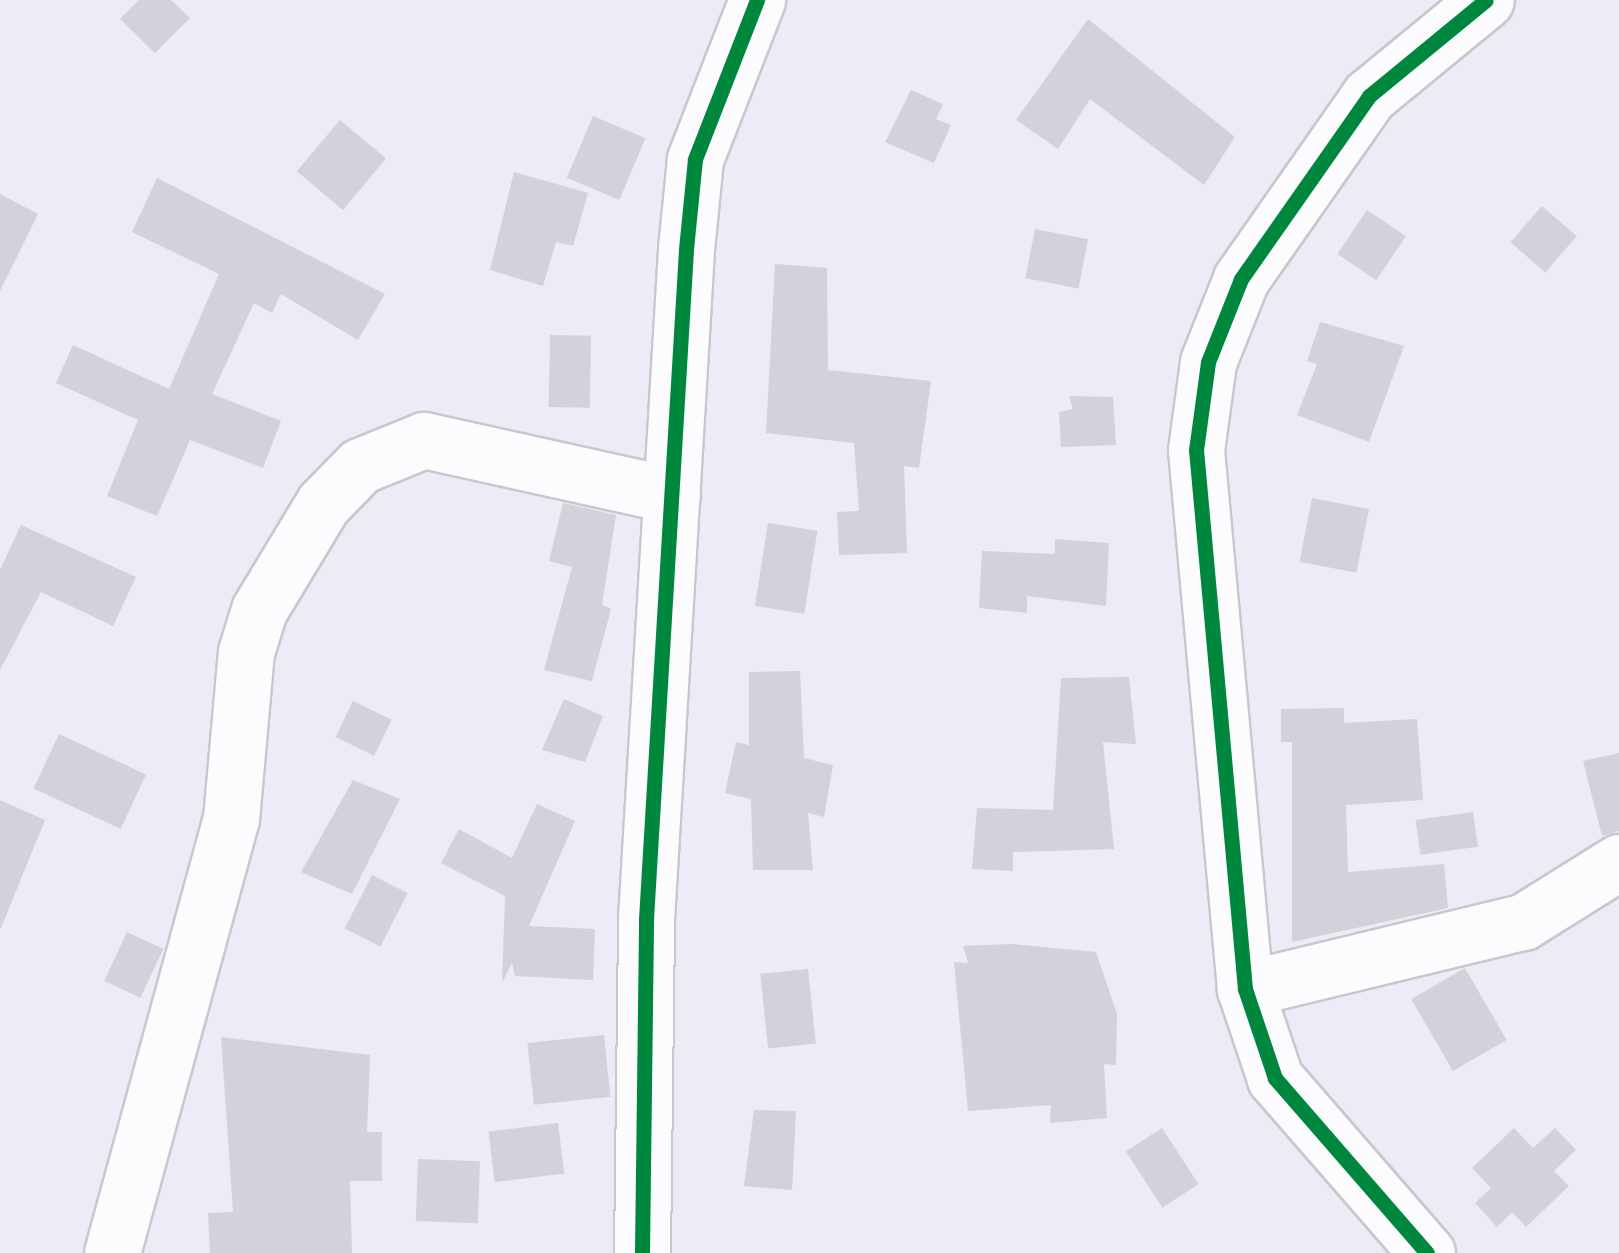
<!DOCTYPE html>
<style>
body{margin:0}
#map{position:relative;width:1619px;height:1253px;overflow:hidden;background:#ecebf6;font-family:"Noto Sans",sans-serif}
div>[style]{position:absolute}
.building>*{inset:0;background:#d1d2da;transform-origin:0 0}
.roads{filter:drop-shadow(2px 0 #c8c7d0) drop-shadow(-2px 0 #c8c7d0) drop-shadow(0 2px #c8c7d0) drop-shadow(0 -2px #c8c7d0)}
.minor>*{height:55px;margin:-27.5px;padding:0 27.5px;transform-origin:27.5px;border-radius:27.5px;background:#fcfcfe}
.cycleway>*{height:15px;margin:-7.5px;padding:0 7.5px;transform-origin:7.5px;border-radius:7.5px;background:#00873e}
span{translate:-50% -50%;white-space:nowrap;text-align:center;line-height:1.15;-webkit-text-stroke:8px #e8e6fb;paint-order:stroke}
</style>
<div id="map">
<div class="building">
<div style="clip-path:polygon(139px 0,171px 0,190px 18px,155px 53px,120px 19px)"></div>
<div style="clip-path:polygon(1088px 19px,1235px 137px,1204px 185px,1090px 99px,1058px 149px,1016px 120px)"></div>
<div style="clip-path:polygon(911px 90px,943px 104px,936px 119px,951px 125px,934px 163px,885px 142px)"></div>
<div style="left:593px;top:116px;width:57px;height:67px;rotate:23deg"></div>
<div style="left:340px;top:120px;width:60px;height:67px;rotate:40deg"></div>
<div style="clip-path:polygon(514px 172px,588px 193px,573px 246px,556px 242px,543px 286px,490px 270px)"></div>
<div style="clip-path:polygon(157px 178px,385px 294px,358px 340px,281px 294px,272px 313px,254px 303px,212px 394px,281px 421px,263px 468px,190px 440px,157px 516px,107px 496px,138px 420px,56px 383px,73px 345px,169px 389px,219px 274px,132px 232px)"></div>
<div style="clip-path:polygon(0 194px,38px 214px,0 291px)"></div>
<div style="left:1542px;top:206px;width:46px;height:48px;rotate:41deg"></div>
<div style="left:1367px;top:210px;width:47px;height:53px;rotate:34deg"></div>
<div style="left:1035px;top:229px;width:54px;height:50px;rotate:11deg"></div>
<div style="clip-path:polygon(775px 264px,827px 268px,828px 370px,931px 381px,919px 468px,904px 466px,907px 553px,839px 555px,837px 512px,859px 511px,854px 443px,766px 433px)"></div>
<div style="clip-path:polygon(1320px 322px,1404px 346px,1369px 442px,1297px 415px,1317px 364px,1307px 361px)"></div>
<div style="left:550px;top:335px;width:41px;height:72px;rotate:1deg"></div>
<div style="clip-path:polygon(1069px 396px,1113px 397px,1116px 445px,1061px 447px,1059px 412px,1073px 409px)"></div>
<div style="left:1312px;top:498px;width:58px;height:65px;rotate:11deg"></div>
<div style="clip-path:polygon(563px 503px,616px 515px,602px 605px,611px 609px,592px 681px,544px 670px,572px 567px,549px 561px)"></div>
<div style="left:768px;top:523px;width:50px;height:84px;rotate:9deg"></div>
<div style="clip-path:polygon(21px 525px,136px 577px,113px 626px,41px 592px,0 670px,0 570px)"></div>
<div style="clip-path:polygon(1055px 539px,1109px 543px,1106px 606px,1027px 596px,1027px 613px,979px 608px,982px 551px,1055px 554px)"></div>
<div style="clip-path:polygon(800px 671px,804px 758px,833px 765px,824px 817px,808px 813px,813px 870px,753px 870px,751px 799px,725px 793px,736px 742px,749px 745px,749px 672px)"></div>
<div style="clip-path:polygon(1129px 677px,1136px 744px,1103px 742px,1114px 849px,1013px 852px,1013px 871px,972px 869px,977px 808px,1053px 810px,1061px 678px)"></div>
<div style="clip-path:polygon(564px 699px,603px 716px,585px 762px,542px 750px)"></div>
<div style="left:353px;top:701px;width:43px;height:40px;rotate:26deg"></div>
<div style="clip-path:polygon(1344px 708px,1344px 723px,1417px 719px,1423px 800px,1346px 805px,1348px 872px,1444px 864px,1448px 908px,1292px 942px,1292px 742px,1281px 742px,1281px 709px)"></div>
<div style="left:59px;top:734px;width:96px;height:60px;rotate:25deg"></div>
<div style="clip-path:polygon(1619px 753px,1619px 831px,1602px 836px,1583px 761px)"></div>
<div style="clip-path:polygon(353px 780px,400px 799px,352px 894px,301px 872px)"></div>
<div style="clip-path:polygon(0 800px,45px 820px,1px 928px,0 928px)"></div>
<div style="clip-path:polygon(537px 804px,575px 821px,529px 926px,595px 929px,593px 980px,515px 976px,512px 963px,502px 983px,505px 896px,441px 863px,459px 829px,512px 858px)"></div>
<div style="left:1473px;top:812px;width:35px;height:58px;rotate:82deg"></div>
<div style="left:372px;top:875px;width:40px;height:60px;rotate:27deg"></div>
<div style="left:127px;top:932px;width:40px;height:54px;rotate:25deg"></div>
<div style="clip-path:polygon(1012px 944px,1096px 952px,1117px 1014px,1116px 1065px,1104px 1064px,1107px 1118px,1050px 1123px,1051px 1105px,968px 1111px,954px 962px,968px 963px,963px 946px)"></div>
<div style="left:1465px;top:968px;width:83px;height:62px;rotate:60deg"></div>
<div style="left:808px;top:969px;width:75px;height:48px;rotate:84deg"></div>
<div style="left:604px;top:1035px;width:62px;height:77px;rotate:84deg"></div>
<div style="clip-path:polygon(221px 1037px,370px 1055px,367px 1132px,382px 1132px,382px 1181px,350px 1181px,352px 1253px,210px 1253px,208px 1213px,233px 1212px)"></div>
<div style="clip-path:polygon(754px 1110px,796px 1111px,792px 1190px,744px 1186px)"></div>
<div style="left:558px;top:1123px;width:51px;height:70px;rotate:83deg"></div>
<div style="left:1162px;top:1128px;width:67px;height:43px;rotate:57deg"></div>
<div style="clip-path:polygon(1514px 1128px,1533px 1148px,1555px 1128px,1576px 1150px,1554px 1171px,1569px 1186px,1526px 1227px,1512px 1212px,1497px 1227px,1475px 1203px,1491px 1188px,1472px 1168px)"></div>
<div style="left:418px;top:1159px;width:62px;height:62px;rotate:2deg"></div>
</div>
<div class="roads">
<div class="minor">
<div style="left:1245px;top:989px;width:286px;rotate:-13.6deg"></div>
<div style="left:1523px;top:922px;width:113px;rotate:-32deg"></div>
<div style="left:112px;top:1253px;width:450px;rotate:-74.7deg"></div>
<div style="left:231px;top:819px;width:168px;rotate:-84.9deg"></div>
<div style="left:246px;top:652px;width:44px;rotate:-72.8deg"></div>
<div style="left:259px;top:610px;width:124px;rotate:-58.9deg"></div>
<div style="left:323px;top:504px;width:53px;rotate:-45.8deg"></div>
<div style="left:360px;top:466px;width:69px;rotate:-22.1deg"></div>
<div style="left:424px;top:440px;width:254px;rotate:12.5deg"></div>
<div style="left:642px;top:1253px;width:334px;rotate:-89.3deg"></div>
<div style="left:646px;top:919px;width:671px;rotate:-86.58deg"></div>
<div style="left:686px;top:249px;width:90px;rotate:-84.3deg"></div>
<div style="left:695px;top:159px;width:171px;rotate:-68.7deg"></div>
<div style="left:1427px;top:1253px;width:232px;rotate:-131deg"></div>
<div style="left:1275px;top:1078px;width:94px;rotate:-108.6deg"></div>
<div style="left:1245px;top:989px;width:541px;rotate:-95.19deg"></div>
<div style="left:1196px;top:450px;width:89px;rotate:-82.2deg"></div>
<div style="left:1208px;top:362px;width:89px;rotate:-68.3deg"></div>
<div style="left:1241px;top:279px;width:223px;rotate:-55deg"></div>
<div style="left:1369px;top:96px;width:151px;rotate:-39.4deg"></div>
</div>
</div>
<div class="cycleway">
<div style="left:642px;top:1253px;width:334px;rotate:-89.3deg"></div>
<div style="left:646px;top:919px;width:671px;rotate:-86.58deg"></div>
<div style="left:686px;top:249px;width:90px;rotate:-84.3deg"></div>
<div style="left:695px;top:159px;width:171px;rotate:-68.7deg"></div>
<div style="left:1427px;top:1253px;width:232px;rotate:-131deg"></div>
<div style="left:1275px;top:1078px;width:94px;rotate:-108.6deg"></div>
<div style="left:1245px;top:989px;width:541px;rotate:-95.19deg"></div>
<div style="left:1196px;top:450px;width:89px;rotate:-82.2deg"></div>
<div style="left:1208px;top:362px;width:89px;rotate:-68.3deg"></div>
<div style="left:1241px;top:279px;width:223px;rotate:-55deg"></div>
<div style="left:1369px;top:96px;width:151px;rotate:-39.4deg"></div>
</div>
</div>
